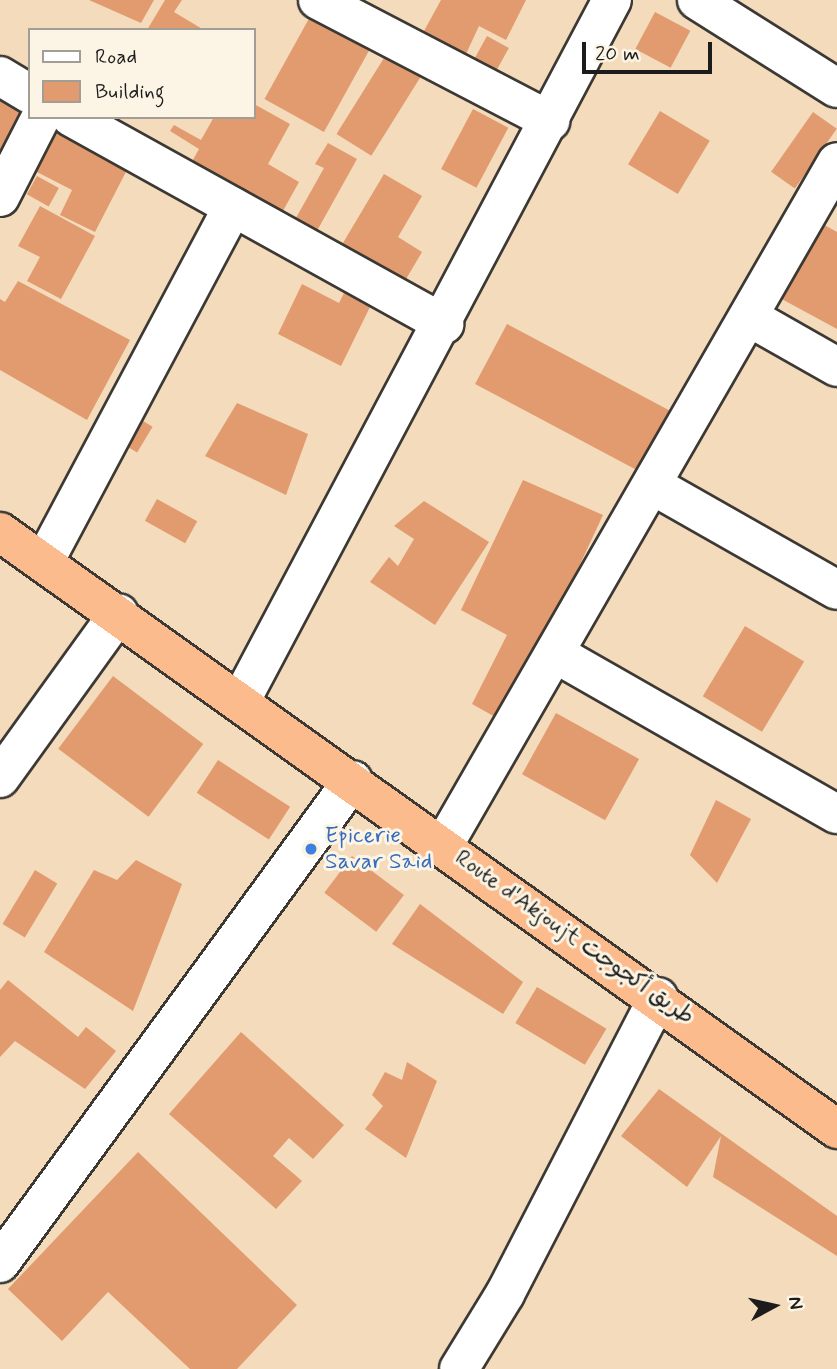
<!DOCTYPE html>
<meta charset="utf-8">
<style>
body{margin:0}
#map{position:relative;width:837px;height:1369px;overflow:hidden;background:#f3dbbc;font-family:Mynerve,"Playpen Sans Arabic",sans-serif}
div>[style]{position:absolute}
.building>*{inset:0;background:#e29b6e;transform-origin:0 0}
.roads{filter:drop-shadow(2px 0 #3c3934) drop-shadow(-2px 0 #3c3934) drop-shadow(0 2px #3c3934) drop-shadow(0 -2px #3c3934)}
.street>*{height:38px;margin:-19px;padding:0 19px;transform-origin:19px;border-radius:19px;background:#fff}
.highway>*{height:38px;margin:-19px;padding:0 19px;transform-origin:19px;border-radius:19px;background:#fbbb8c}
.dots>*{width:19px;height:19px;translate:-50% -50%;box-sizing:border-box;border:4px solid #fcf5e5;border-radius:50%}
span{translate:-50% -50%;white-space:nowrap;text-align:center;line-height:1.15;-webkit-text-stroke:6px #fcf5e5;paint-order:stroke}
.shop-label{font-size:23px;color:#366cbe}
.left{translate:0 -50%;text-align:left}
.street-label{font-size:23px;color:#1c1c1c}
.legend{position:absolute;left:28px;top:28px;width:228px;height:91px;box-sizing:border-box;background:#fcf5e5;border:2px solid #a29e95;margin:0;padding:9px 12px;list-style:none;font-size:21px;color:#1c1c1c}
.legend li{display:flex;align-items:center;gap:14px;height:35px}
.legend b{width:35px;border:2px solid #a29e95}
.north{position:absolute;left:739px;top:1271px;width:70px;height:70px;-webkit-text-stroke:5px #fcf5e5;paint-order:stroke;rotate:82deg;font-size:19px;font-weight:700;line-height:28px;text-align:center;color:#1c1c1c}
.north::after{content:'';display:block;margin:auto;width:24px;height:32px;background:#1c1c1c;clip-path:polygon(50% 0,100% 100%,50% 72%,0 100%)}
.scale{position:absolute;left:582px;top:42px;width:130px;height:32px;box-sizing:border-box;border:4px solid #1c1c1c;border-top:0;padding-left:9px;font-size:21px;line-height:24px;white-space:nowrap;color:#1c1c1c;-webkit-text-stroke:5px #fcf5e5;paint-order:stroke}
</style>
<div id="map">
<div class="building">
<div style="clip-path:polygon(89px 0,154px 0,141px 23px)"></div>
<div style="clip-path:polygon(165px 0,182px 0,174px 12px,204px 30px,147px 30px)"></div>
<div style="clip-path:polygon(441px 0,526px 0,506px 40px,479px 26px,466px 54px,424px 31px)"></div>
<div style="left:655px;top:12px;width:40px;height:42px;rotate:28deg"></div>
<div style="left:311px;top:15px;width:68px;height:96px;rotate:29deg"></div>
<div style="left:487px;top:36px;width:25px;height:30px;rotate:29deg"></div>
<div style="left:389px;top:50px;width:41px;height:99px;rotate:32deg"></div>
<div style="clip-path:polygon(0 96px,27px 113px,0 157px)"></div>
<div style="clip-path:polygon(254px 104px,290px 124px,268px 164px,299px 182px,279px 218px,189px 167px,199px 149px,170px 131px,174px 125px,201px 140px,214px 117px,254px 117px)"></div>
<div style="left:473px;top:109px;width:40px;height:68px;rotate:28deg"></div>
<div style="left:660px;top:111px;width:58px;height:62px;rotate:31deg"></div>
<div style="left:813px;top:112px;width:29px;height:73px;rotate:35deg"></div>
<div style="clip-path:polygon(57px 127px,130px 164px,95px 232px,60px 215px,72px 190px,35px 171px)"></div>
<div style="clip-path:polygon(328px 143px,357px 159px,313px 238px,292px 225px,324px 168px,315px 164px)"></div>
<div style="clip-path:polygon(384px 174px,422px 196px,398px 237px,422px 252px,399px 291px,337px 253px)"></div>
<div style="left:37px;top:176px;width:25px;height:21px;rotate:29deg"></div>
<div style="clip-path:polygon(40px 206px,95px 236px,61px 299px,27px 281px,40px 257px,18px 246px)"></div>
<div style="clip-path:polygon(819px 222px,837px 232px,837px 329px,778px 297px)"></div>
<div style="clip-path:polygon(18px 281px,130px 340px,87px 420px,0 370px,0 299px,5px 302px)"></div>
<div style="clip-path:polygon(302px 284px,339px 303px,344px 293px,370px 307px,341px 366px,278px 334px)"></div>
<div style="left:507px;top:324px;width:191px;height:68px;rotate:28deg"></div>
<div style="clip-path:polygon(237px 403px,308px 434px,286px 495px,205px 456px)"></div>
<div style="left:138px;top:418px;width:17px;height:30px;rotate:31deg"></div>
<div style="clip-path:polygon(523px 480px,603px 515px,506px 723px,472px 704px,507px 635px,461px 610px)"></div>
<div style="left:157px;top:499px;width:46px;height:25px;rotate:29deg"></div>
<div style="clip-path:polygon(424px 501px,489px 542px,435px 625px,370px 582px,389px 557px,398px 566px,414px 539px,394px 526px)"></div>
<div style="left:745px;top:626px;width:69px;height:82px;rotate:31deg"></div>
<div style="left:113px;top:676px;width:113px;height:91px;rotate:37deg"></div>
<div style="left:556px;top:713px;width:95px;height:70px;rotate:29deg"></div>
<div style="left:218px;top:760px;width:86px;height:39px;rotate:33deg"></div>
<div style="clip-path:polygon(716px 800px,751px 819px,717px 883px,690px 855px)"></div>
<div style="left:352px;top:856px;width:65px;height:46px;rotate:37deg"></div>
<div style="clip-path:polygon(136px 860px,182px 884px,133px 1011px,44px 952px,94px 870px,117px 880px)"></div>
<div style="left:35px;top:870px;width:26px;height:63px;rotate:31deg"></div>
<div style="clip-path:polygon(420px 904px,523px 982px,503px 1014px,392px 944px)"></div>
<div style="clip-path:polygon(8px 980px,78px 1037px,86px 1027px,116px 1051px,85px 1089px,15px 1041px,0 1057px,0 990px)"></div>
<div style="left:537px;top:987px;width:81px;height:42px;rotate:31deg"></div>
<div style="clip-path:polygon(241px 1032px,344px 1125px,313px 1159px,289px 1138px,273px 1156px,302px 1181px,276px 1209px,169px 1114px)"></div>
<div style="clip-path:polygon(407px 1062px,437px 1081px,406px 1158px,365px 1129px,383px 1106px,372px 1095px,385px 1072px,402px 1080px)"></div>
<div style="clip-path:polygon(659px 1089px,837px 1216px,837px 1256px,713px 1177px,721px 1136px,687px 1187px,621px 1136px)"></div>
<div style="clip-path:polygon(138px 1152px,297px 1305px,237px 1369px,190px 1369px,108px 1292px,62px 1341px,8px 1289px)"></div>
</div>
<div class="roads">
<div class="street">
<div style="left:318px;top:0;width:262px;rotate:27.5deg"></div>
<div style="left:697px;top:0;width:165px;rotate:32.2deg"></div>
<div style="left:0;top:76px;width:35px;rotate:31deg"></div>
<div style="left:71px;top:117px;width:427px;rotate:29deg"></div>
<div style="left:0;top:197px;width:90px;rotate:-62.9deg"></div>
<div style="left:749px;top:317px;width:101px;rotate:29.6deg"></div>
<div style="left:654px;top:486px;width:210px;rotate:29.6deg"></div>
<div style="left:44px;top:562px;width:402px;rotate:-62deg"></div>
<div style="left:556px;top:654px;width:323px;rotate:29.7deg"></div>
<div style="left:241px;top:700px;width:792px;rotate:-62.08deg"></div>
<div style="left:0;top:778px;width:203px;rotate:-54.2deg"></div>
<div style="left:443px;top:846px;width:789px;rotate:-60.06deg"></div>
<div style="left:0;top:1263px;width:598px;rotate:-53.84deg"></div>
<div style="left:459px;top:1369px;width:88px;rotate:-58.5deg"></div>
<div style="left:505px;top:1294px;width:334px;rotate:-62.7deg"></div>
</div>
<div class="highway">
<div style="left:0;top:532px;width:1028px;rotate:35.5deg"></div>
</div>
</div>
<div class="dots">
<div style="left:311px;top:849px;background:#3f7fe0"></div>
</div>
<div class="shop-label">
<span class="left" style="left:325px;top:849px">Epicerie<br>Savar Said</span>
</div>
<div class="street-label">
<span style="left:574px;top:938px;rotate:35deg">Route d'Akjoujt طريق أكجوجت</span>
</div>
<ul class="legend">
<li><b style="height:9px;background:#fff"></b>Road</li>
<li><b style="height:19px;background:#e29b6e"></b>Building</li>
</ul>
<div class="north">N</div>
<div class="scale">20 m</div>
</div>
